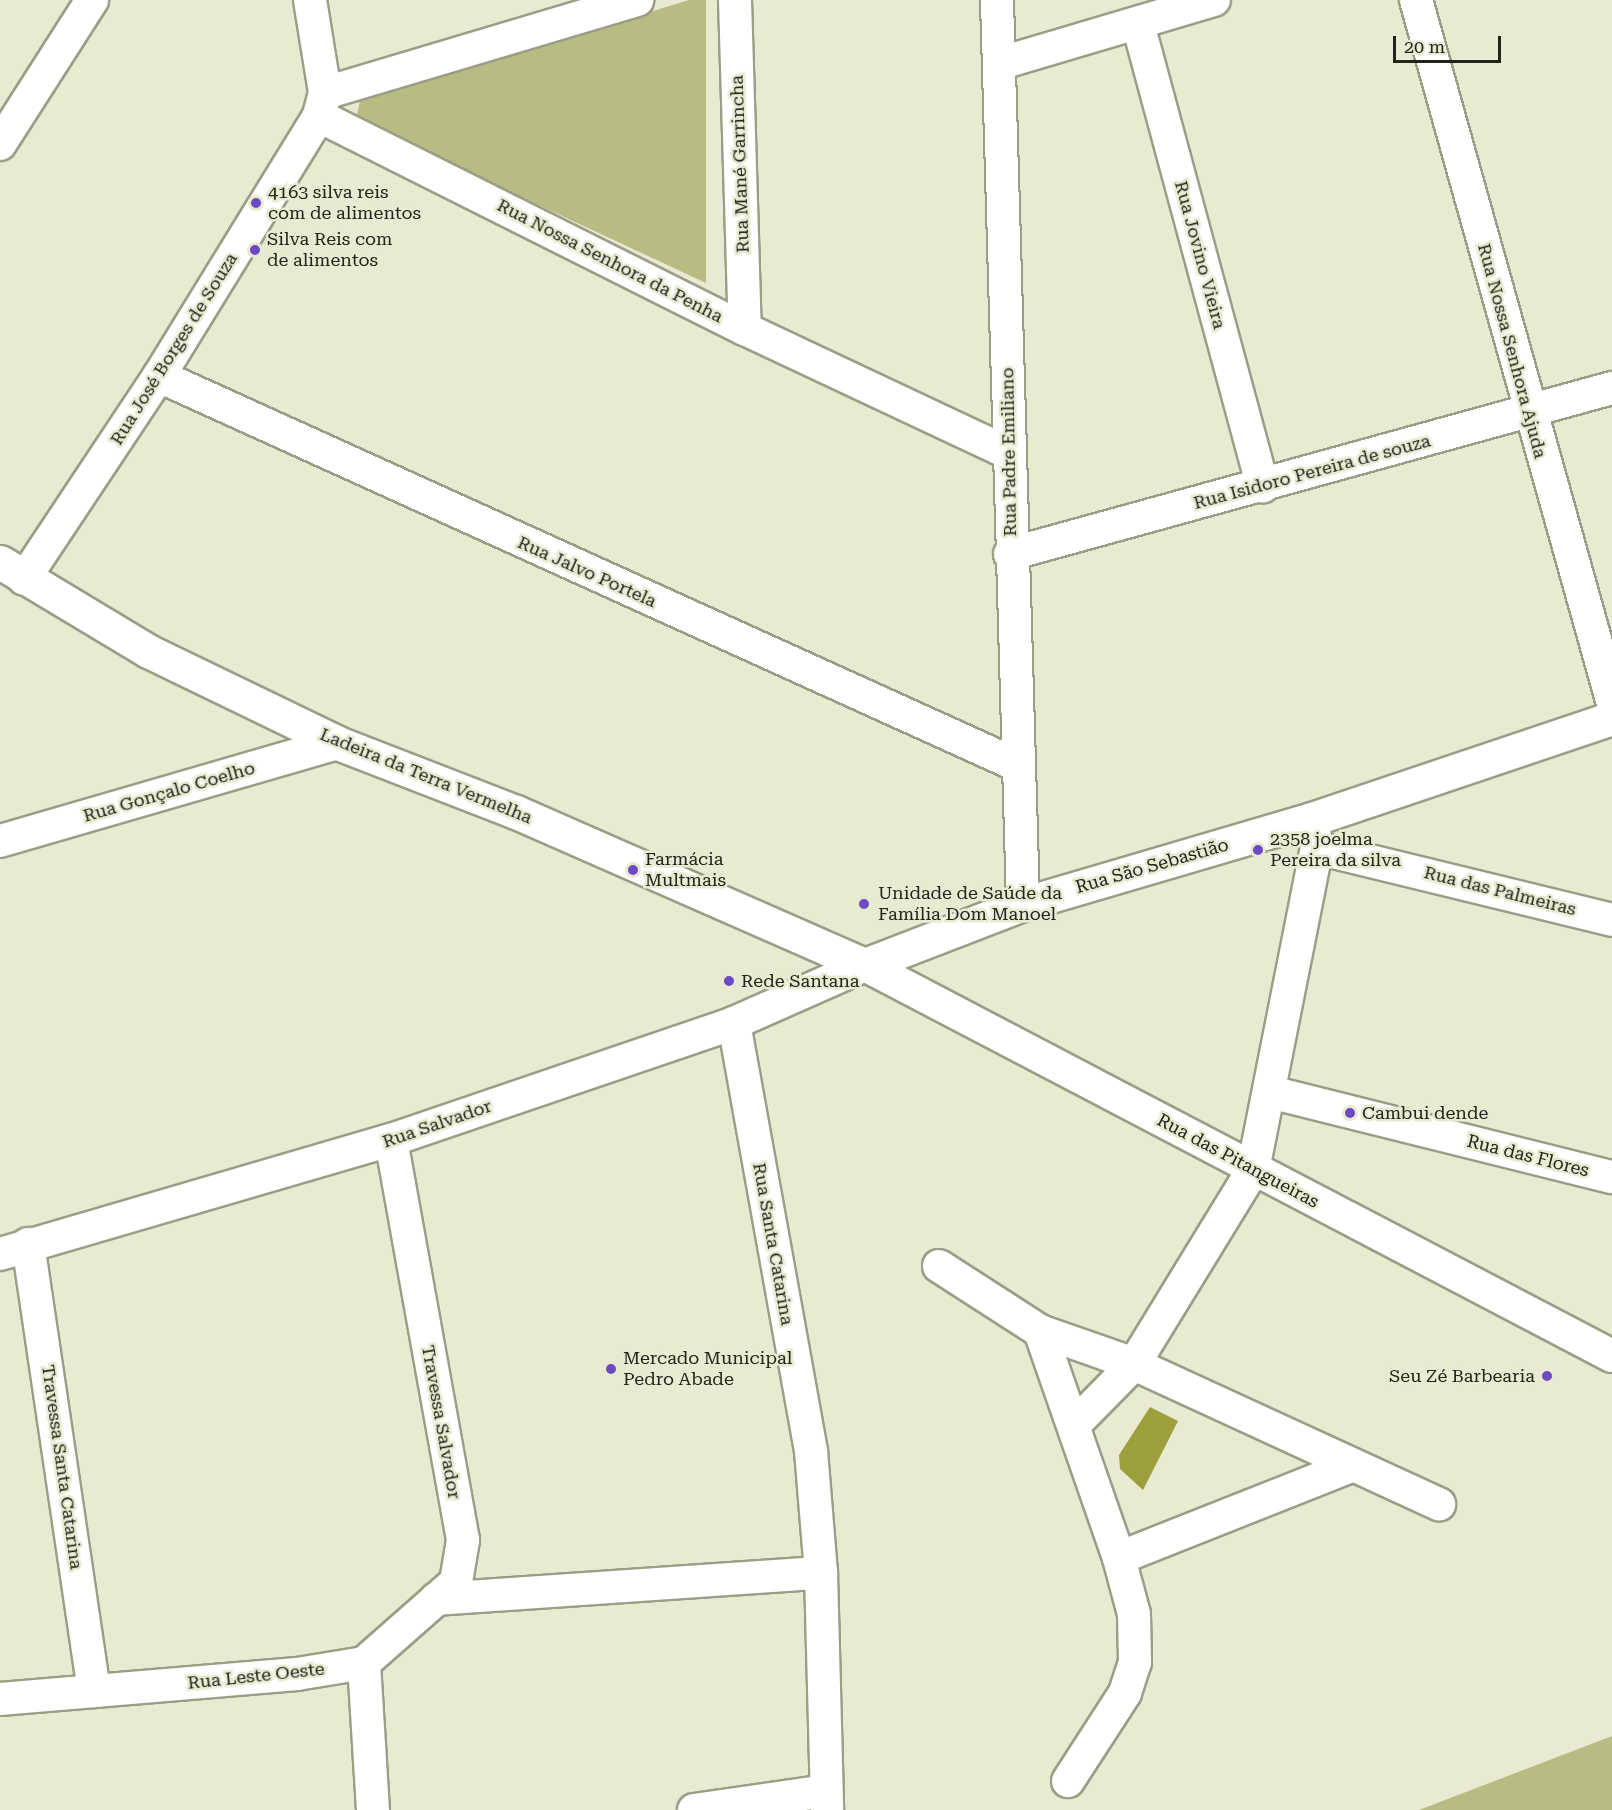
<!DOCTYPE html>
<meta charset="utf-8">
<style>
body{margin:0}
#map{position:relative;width:1612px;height:1810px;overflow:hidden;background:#e8ead2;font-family:"Roboto Serif",serif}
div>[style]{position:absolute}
.green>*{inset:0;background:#b8bc82}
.water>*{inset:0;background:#9c9f3b}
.roads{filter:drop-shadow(2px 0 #9b9d86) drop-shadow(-2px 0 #9b9d86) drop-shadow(0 2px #9b9d86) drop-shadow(0 -2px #9b9d86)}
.street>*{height:32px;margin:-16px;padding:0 16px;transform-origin:16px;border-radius:16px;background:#fff}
.secondary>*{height:33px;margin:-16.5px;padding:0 16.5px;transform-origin:16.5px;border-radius:16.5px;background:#fff}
.dots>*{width:16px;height:16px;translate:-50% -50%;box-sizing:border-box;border:3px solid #e8ead2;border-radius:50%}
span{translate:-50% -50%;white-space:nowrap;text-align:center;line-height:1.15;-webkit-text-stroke:5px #e8ead2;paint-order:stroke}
.street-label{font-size:18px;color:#22231a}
.poi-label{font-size:18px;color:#22231a}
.left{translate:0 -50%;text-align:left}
.right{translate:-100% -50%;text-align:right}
.scale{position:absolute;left:1393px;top:36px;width:108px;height:27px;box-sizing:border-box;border:3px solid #22231a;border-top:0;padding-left:8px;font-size:18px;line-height:21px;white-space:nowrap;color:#22231a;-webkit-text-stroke:4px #e8ead2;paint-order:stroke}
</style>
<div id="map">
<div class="green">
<div style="clip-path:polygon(689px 0,706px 0,706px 283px,356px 120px,360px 100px)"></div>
<div style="clip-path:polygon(1612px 1736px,1612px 1810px,1419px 1810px)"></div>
</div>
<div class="water">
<div style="clip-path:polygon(1150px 1407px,1178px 1421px,1143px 1490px,1120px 1469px,1119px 1455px)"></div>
</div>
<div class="roads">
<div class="street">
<div style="left:310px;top:0;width:94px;rotate:80.8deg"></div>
<div style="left:325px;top:93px;width:24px;rotate:105deg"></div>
<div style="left:319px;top:116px;width:476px;rotate:26.6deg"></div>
<div style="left:745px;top:329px;width:292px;rotate:25.2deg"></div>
<div style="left:735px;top:0;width:329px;rotate:88.3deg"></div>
<div style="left:997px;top:0;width:904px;rotate:88.35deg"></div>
<div style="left:1416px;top:0;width:727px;rotate:74.36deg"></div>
<div style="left:1138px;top:24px;width:479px;rotate:74.9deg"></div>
<div style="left:1001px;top:63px;width:222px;rotate:-16.5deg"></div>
<div style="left:325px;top:93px;width:326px;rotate:-16.6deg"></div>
<div style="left:0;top:144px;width:171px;rotate:-57.4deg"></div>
<div style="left:159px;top:376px;width:942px;rotate:24.39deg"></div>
<div style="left:1010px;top:554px;width:624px;rotate:-15.42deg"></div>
<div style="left:24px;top:579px;width:244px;rotate:-56.4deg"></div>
<div style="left:159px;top:376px;width:305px;rotate:-58.4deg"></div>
<div style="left:0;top:841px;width:352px;rotate:-16.2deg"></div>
<div style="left:1317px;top:848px;width:304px;rotate:13.7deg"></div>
<div style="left:734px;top:1023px;width:435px;rotate:79.8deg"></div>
<div style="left:811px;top:1451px;width:122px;rotate:85.3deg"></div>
<div style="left:821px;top:1573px;width:237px;rotate:88.5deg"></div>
<div style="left:1270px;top:1092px;width:352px;rotate:14deg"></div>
<div style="left:28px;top:1244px;width:452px;rotate:81.6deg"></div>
<div style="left:0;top:1254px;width:407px;rotate:-16.3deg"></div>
<div style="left:391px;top:1140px;width:362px;rotate:-18.8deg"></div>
<div style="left:734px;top:1023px;width:143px;rotate:-23.9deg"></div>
<div style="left:865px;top:965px;width:843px;rotate:27.63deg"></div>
<div style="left:939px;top:1266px;width:120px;rotate:32.8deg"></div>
<div style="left:1040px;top:1331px;width:100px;rotate:19.3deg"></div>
<div style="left:1134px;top:1364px;width:228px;rotate:-58.5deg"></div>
<div style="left:1253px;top:1170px;width:328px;rotate:-78.8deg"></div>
<div style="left:1317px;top:848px;width:29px;rotate:-100deg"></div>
<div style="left:1040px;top:1331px;width:240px;rotate:70.8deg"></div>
<div style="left:1119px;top:1558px;width:58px;rotate:75deg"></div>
<div style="left:1134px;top:1614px;width:48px;rotate:88.8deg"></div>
<div style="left:1135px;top:1662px;width:33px;rotate:108deg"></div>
<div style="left:1125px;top:1693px;width:105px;rotate:122.9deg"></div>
<div style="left:1074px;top:1425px;width:86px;rotate:-45.5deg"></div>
<div style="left:1134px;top:1364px;width:336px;rotate:24.7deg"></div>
<div style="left:1119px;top:1558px;width:250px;rotate:-21.6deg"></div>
<div style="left:436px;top:1599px;width:386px;rotate:-3.9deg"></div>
<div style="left:364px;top:1663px;width:147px;rotate:86.5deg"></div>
<div style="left:0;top:1699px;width:298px;rotate:-4.8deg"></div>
<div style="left:297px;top:1674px;width:68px;rotate:-9.3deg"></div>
<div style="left:364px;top:1663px;width:123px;rotate:-41.4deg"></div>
<div style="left:456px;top:1582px;width:43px;rotate:-80.5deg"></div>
<div style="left:463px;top:1540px;width:406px;rotate:-100.2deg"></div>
<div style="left:694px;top:1810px;width:133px;rotate:-8.2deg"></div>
</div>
<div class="secondary">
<div style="left:0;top:562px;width:173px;rotate:31deg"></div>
<div style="left:148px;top:651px;width:211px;rotate:25.8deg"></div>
<div style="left:338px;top:743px;width:191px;rotate:21.2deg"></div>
<div style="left:516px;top:812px;width:381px;rotate:23.7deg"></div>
<div style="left:865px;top:965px;width:169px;rotate:-21.1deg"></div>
<div style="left:1023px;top:904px;width:301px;rotate:-16.4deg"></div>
<div style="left:1312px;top:819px;width:317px;rotate:-18.6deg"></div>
</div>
</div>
<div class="dots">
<div style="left:256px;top:203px;background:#6b4ac3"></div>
<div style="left:255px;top:250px;background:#6b4ac3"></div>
<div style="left:1258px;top:850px;background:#6b4ac3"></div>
<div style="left:633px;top:870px;background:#6b4ac3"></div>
<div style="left:864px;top:904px;background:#6b4ac3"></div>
<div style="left:729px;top:981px;background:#6b4ac3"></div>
<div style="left:1350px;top:1113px;background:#6b4ac3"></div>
<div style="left:611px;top:1369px;background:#6b4ac3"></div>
<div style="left:1547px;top:1376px;background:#6b4ac3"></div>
</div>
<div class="street-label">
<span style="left:740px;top:164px;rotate:-92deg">Rua Mané Garrincha</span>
<span style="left:1200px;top:255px;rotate:75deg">Rua Jovino Vieira</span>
<span style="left:610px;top:261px;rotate:27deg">Rua Nossa Senhora da Penha</span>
<span style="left:174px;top:349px;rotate:-58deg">Rua José Borges de Souza</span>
<span style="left:1512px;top:351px;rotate:75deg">Rua Nossa Senhora Ajuda</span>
<span style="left:1009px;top:452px;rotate:-91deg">Rua Padre Emiliano</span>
<span style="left:1312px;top:472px;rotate:-15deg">Rua Isidoro Pereira de souza</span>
<span style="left:587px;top:572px;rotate:24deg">Rua Jalvo Portela</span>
<span style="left:426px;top:776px;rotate:22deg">Ladeira da Terra Vermelha</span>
<span style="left:169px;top:792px;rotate:-16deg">Rua Gonçalo Coelho</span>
<span style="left:1152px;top:866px;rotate:-16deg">Rua São Sebastião</span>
<span style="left:1500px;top:891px;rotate:14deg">Rua das Palmeiras</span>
<span style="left:437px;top:1124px;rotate:-19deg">Rua Salvador</span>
<span style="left:1528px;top:1156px;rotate:14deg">Rua das Flores</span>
<span style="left:1238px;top:1161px;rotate:28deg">Rua das Pitangueiras</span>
<span style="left:773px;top:1244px;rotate:80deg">Rua Santa Catarina</span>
<span style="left:441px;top:1422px;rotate:80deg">Travessa Salvador</span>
<span style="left:62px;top:1467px;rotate:82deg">Travessa Santa Catarina</span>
<span style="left:256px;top:1676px;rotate:-6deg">Rua Leste Oeste</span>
</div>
<div class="poi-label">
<span class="left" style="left:268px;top:203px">4163 silva reis<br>com de alimentos</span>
<span class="left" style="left:267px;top:250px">Silva Reis com<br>de alimentos</span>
<span class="left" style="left:1270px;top:850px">2358 joelma<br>Pereira da silva</span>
<span class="left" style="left:645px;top:870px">Farmácia<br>Multmais</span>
<span class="left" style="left:878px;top:904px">Unidade de Saúde da<br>Família Dom Manoel</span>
<span class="left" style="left:741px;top:981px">Rede Santana</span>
<span class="left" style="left:1362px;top:1113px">Cambui dende</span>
<span class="left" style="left:623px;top:1369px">Mercado Municipal<br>Pedro Abade</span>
<span class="right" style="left:1535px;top:1376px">Seu Zé Barbearia</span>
</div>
<div class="scale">20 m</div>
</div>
